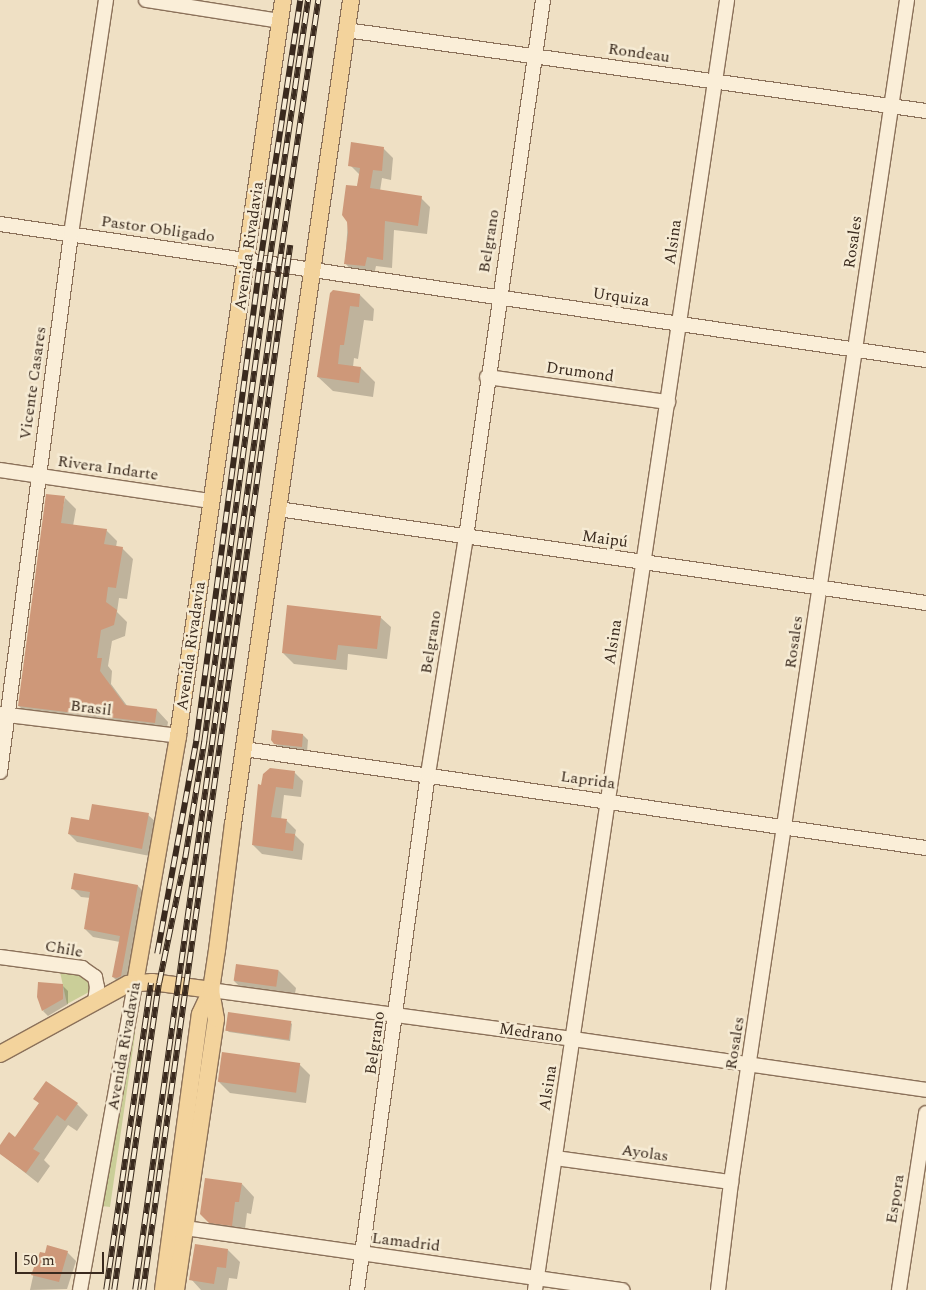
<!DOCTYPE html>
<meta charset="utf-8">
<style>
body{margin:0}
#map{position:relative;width:926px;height:1290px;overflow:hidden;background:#efe0c4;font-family:Spectral,serif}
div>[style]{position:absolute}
.green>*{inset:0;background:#cace98}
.shadow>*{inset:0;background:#0003}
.building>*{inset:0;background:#ce9879;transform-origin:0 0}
.roads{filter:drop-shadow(1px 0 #8b715a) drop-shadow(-1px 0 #8b715a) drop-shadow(0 1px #8b715a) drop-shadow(0 -1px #8b715a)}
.minor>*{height:14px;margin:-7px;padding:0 7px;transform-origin:7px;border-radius:7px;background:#faeed8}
.major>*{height:16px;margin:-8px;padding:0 8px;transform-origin:8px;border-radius:8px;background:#f3d39c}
.rail>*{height:5.5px;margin-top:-2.75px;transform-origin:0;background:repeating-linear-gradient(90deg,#f6ebd4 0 11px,#3a2a1e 0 22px);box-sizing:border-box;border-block:1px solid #3a2a1e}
span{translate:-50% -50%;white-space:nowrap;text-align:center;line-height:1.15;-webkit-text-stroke:5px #f6ebd4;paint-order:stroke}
.street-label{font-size:16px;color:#3a2a1e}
.scale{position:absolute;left:15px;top:1252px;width:89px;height:22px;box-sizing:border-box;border:2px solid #3a2a1e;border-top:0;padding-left:6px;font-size:15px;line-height:18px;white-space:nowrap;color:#3a2a1e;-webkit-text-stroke:4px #f6ebd4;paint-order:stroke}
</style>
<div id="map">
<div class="green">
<div style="clip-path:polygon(60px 972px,88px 977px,91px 988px,89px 992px,67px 1004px)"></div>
<div style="clip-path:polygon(135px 1028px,135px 1035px,110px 1207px,102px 1206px,130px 1037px)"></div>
</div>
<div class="shadow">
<div style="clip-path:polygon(352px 144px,384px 149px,393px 158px,391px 180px,382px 178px,380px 191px,421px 198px,430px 207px,427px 234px,394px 230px,392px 268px,376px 266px,374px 275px,354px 273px,345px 263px,348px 221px,360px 175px,350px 165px)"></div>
<div style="clip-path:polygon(331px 293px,360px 295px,374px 309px,373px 321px,364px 320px,358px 359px,354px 358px,353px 367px,361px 368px,375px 382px,373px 397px,333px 391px,318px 377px)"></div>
<div style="clip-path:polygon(65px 498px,76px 509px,73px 526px,106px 530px,117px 541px,116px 547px,122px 548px,133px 559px,127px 599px,119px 598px,117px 612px,127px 622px,125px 636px,112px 641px,108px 666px,112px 671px,111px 684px,128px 707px,157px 710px,168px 722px,166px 734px,30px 717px,19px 706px)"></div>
<div style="clip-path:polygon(380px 617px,391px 627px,387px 659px,348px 654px,347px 670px,294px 664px,283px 653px)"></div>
<div style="clip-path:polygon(303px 735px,308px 740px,307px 752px,281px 749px,275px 743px)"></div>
<div style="clip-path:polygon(294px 772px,303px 781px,301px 797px,284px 795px,281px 820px,287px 821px,296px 830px,295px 835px,304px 844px,302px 860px,262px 854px,253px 845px,259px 786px)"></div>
<div style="clip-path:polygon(148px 815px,156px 822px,150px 856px,77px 842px,69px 834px,90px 822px)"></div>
<div style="clip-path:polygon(138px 886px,146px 894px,129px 984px,121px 985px,113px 977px,120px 942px,93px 937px,85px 929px,91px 898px,81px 897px,73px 889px)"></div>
<div style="clip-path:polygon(279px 971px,296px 988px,293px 1004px,251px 997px,234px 981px)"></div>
<div style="clip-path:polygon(62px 985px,68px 991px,68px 1004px,48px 1016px,43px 1011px)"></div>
<div style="clip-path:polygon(290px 1022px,292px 1024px,290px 1041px,229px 1032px,227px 1030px)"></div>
<div style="clip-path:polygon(299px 1064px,310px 1075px,306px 1103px,230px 1093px,219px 1082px)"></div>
<div style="clip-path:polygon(35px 1099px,77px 1104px,88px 1115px,77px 1131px,68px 1125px,44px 1160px,50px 1166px,38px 1183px,0 1153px,0 1147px,15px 1138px,40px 1104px)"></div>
<div style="clip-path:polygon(242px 1184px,254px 1197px,251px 1214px,247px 1213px,244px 1237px,222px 1234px,201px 1213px)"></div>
<div style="clip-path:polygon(228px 1250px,240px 1262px,237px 1279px,229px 1278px,227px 1290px,201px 1290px,191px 1279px)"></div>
<div style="clip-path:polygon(67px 1252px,76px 1261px,67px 1289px,30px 1290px,36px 1263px)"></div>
</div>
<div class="building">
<div style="clip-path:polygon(351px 142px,384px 147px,382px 171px,373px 170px,370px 188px,422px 196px,418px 226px,385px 221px,383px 260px,367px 257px,365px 266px,344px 264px,348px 233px,347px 222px,342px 215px,346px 185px,357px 186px,360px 168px,348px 166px)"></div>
<div style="clip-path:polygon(333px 290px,360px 294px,359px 307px,350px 306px,344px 345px,340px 345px,338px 364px,361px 367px,359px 383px,317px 377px,330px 293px)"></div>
<div style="clip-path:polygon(46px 494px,65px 496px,61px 523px,107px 529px,104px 544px,123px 547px,116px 588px,108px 587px,106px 602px,117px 610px,114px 625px,101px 630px,97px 658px,102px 658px,100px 671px,125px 705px,157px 709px,155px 723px,18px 706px)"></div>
<div style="clip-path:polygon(287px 605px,381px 616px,377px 649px,338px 645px,336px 660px,282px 653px)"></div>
<div style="clip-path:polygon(272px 730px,303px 734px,302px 747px,274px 744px,271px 740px)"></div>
<div style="clip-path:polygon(270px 768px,295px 771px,293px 789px,276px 787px,271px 817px,287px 819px,285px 833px,295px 834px,293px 851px,252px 845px,258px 784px,261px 785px,263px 774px)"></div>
<div style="clip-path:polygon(92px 804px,149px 813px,142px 849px,68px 834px,71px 817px,89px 820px)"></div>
<div style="clip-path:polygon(74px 873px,138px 885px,121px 976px,117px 978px,112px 977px,120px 936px,84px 929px,90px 892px,71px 889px)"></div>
<div style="left:236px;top:964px;width:43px;height:17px;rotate:8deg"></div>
<div style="clip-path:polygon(38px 982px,63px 984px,63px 999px,42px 1011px,37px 997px)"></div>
<div style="left:228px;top:1012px;width:64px;height:19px;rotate:8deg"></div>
<div style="left:222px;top:1052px;width:79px;height:30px;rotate:8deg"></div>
<div style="clip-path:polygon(46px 1081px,78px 1103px,65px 1121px,57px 1115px,33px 1149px,40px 1153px,26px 1173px,0 1154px,0 1145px,9px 1132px,15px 1137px,39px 1103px,33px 1099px)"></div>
<div style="clip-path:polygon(205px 1178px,242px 1183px,239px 1202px,235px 1202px,232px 1226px,209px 1223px,200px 1214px)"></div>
<div style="clip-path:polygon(195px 1244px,228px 1249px,226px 1268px,217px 1267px,214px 1284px,189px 1280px)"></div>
<div style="clip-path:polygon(47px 1245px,68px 1251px,59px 1282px,31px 1275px,40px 1252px,45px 1253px)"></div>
</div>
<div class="roads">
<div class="minor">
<div style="left:146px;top:0;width:136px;rotate:8.9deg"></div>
<div style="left:346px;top:30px;width:586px;rotate:7.95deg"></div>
<div style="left:0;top:224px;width:936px;rotate:8.36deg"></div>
<div style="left:487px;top:377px;width:183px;rotate:7.9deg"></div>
<div style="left:0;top:470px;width:213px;rotate:8.4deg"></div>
<div style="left:278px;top:509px;width:655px;rotate:8.25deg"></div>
<div style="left:0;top:714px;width:179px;rotate:7deg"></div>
<div style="left:244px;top:749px;width:689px;rotate:8.26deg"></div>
<div style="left:0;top:772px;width:543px;rotate:-82.48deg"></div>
<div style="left:71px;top:234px;width:237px;rotate:-81.5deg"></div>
<div style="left:0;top:957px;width:83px;rotate:7.6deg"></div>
<div style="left:82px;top:968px;width:16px;rotate:35deg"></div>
<div style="left:95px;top:977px;width:10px;rotate:79deg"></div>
<div style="left:97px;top:987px;width:14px;rotate:98deg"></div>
<div style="left:211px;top:990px;width:365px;rotate:7.7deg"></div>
<div style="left:573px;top:1039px;width:357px;rotate:8.2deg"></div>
<div style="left:555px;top:1158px;width:178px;rotate:7.8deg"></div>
<div style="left:185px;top:1228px;width:442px;rotate:8.1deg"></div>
<div style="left:80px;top:1290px;width:312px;rotate:-79.8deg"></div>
<div style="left:357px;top:1290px;width:521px;rotate:-82.17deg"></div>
<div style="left:428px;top:774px;width:240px;rotate:-80.9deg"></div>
<div style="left:466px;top:537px;width:542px;rotate:-81.84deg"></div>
<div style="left:535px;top:1290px;width:1304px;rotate:-81.53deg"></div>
<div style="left:718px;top:1290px;width:109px;rotate:-83.1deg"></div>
<div style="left:731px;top:1182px;width:1195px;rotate:-81.53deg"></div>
<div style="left:899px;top:1290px;width:179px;rotate:-81.3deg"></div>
</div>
<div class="major">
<div style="left:135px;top:983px;width:251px;rotate:-80.1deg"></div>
<div style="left:178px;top:736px;width:743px;rotate:-81.88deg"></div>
<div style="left:0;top:1054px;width:146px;rotate:-28.7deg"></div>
<div style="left:128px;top:984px;width:24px;rotate:-5deg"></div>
<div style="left:152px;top:982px;width:60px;rotate:7.7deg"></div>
<div style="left:163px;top:1290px;width:278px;rotate:-82.4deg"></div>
<div style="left:200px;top:1014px;width:26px;rotate:-65deg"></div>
<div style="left:211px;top:990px;width:40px;rotate:-81.5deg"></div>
<div style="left:217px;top:950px;width:127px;rotate:-82.8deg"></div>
<div style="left:233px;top:824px;width:832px;rotate:-81.85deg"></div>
<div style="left:176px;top:1290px;width:274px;rotate:-81.6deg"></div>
<div style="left:216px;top:1019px;width:29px;rotate:-100deg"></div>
</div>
</div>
<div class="rail">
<div style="left:157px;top:954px;width:217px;rotate:-79.6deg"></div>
<div style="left:196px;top:741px;width:483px;rotate:-82.4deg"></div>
<div style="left:260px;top:262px;width:265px;rotate:-81.3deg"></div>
<div style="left:106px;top:1290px;width:310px;rotate:-81.7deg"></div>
<div style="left:114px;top:1290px;width:310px;rotate:-81.7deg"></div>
<div style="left:159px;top:983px;width:128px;rotate:-78.3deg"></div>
<div style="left:185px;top:858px;width:118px;rotate:-80.7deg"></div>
<div style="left:204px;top:742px;width:483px;rotate:-82.3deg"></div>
<div style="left:269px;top:263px;width:266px;rotate:-81.6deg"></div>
<div style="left:135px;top:1290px;width:1035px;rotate:-82deg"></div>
<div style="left:279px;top:265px;width:268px;rotate:-81.6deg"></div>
<div style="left:143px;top:1290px;width:1055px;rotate:-81.99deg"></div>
</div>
<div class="street-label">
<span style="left:639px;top:53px;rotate:8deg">Rondeau</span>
<span style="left:158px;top:229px;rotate:8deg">Pastor Obligado</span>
<span style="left:489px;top:241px;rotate:-81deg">Belgrano</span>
<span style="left:673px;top:242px;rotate:-82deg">Alsina</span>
<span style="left:853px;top:242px;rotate:-82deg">Rosales</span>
<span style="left:249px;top:246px;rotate:-82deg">Avenida Rivadavia</span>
<span style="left:621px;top:297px;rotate:8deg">Urquiza</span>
<span style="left:580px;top:372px;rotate:8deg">Drumond</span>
<span style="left:33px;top:383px;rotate:-82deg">Vicente Casares</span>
<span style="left:108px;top:468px;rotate:8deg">Rivera Indarte</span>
<span style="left:605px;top:539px;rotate:8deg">Maipú</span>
<span style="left:431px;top:642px;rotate:-81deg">Belgrano</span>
<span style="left:613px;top:642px;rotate:-81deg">Alsina</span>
<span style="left:794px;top:642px;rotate:-82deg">Rosales</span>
<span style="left:191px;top:646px;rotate:-82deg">Avenida Rivadavia</span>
<span style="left:91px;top:708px;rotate:7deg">Brasil</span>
<span style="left:588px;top:780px;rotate:8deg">Laprida</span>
<span style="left:64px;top:949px;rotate:10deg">Chile</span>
<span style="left:531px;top:1033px;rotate:8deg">Medrano</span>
<span style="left:375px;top:1043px;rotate:-82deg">Belgrano</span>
<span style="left:735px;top:1043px;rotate:-81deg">Rosales</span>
<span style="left:124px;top:1046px;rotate:-80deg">Avenida Rivadavia</span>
<span style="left:548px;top:1088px;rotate:-81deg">Alsina</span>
<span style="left:645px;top:1153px;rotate:8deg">Ayolas</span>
<span style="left:895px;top:1199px;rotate:-81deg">Espora</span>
<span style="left:406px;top:1242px;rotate:7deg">Lamadrid</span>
</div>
<div class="scale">50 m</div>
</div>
